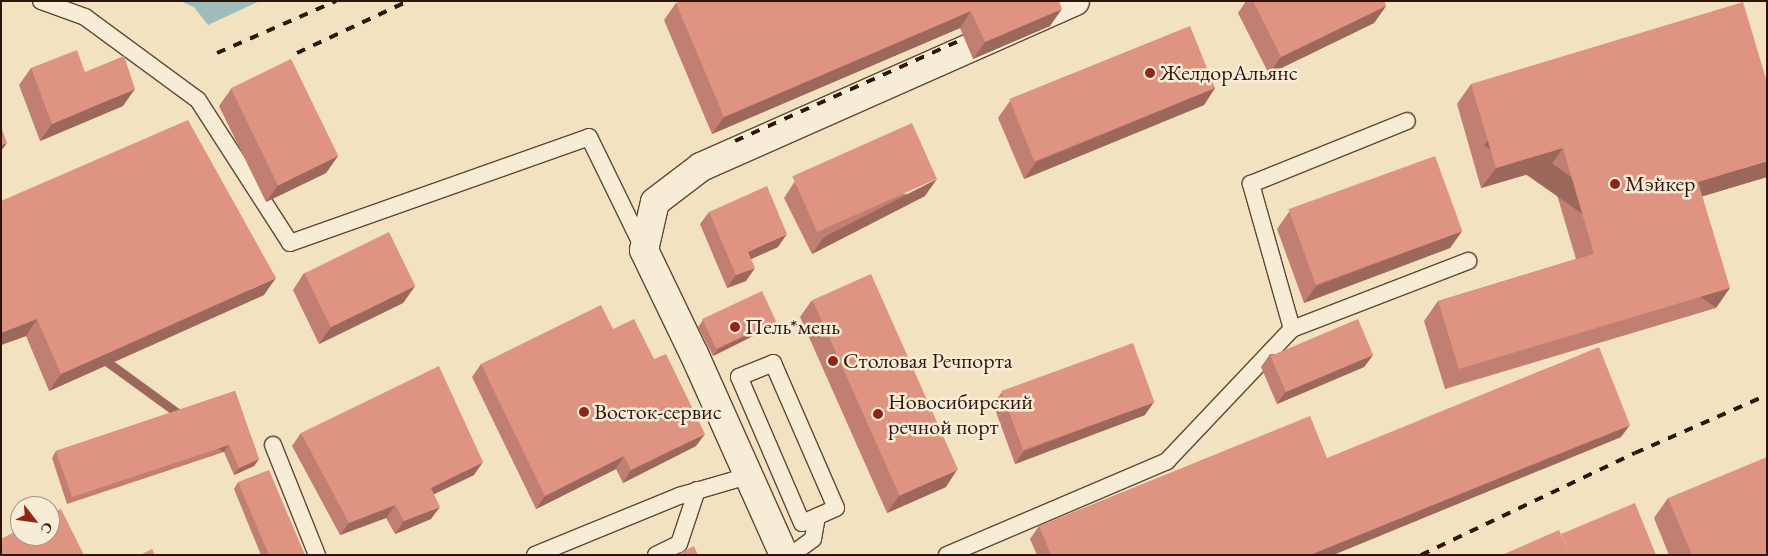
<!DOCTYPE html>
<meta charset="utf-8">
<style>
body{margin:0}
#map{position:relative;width:1768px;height:556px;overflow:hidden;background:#f2e2c0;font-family:"EB Garamond",serif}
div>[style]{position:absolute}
.water>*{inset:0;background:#9ebcbb}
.roads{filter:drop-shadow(1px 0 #604837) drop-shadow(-1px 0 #604837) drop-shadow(0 1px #604837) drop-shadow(0 -1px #604837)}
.service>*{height:16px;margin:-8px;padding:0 8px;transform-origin:8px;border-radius:8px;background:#f7ecd6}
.minor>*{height:28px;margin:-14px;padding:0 14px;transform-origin:14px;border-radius:14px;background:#f7ecd6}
.rail>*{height:4px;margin-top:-2px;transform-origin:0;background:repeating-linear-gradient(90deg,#2f1409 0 9px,transparent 0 18px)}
.wall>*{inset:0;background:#c07f70}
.shaded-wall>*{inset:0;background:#9c685b;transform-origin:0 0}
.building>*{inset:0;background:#df9482;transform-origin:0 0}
.dots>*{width:14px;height:14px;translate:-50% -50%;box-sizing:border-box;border:2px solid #f7ecd6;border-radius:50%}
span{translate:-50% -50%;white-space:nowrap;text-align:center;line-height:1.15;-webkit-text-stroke:5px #f7ecd6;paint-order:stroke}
.poi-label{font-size:22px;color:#2f1409}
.left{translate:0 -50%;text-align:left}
.frame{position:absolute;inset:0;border:2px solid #2f1409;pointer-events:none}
.north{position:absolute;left:10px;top:496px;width:50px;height:50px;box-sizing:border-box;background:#f7ecd6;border:1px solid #a79684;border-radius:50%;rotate:120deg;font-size:14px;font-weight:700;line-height:20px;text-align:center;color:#2f1409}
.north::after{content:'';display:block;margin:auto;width:18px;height:22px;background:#8f2418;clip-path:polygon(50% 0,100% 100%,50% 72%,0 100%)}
</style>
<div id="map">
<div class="water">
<div style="clip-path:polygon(180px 1px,260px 1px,208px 25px,194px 7px)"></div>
</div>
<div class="roads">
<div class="service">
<div style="left:41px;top:1px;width:47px;rotate:20deg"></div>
<div style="left:85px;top:17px;width:140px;rotate:36.3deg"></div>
<div style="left:198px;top:100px;width:170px;rotate:57.2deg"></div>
<div style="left:290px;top:243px;width:317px;rotate:-19.5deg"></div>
<div style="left:589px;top:137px;width:126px;rotate:64deg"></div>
<div style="left:1292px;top:329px;width:151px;rotate:-105.8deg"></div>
<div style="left:1251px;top:184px;width:168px;rotate:-22deg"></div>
<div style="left:773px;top:363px;width:158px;rotate:66.5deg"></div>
<div style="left:836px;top:508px;width:37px;rotate:156deg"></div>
<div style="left:802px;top:523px;width:159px;rotate:-113.3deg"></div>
<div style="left:739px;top:377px;width:37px;rotate:-22deg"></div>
<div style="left:273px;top:445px;width:118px;rotate:68.2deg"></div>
<div style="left:535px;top:555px;width:156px;rotate:-22.3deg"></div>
<div style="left:679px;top:496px;width:72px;rotate:-16.2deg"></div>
<div style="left:656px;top:555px;width:25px;rotate:-26deg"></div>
<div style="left:679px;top:544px;width:57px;rotate:-71.6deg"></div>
<div style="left:791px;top:555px;width:27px;rotate:-36deg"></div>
<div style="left:813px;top:539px;width:22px;rotate:-80deg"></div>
<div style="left:947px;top:555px;width:239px;rotate:-23.1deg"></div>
<div style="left:1167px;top:461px;width:182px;rotate:-46.6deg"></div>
<div style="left:1292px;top:329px;width:189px;rotate:-21.1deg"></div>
</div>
<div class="minor">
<div style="left:784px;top:555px;width:220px;rotate:-114.1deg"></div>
<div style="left:694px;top:354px;width:115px;rotate:-115.7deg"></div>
<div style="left:644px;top:250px;width:49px;rotate:-77.1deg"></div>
<div style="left:655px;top:202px;width:58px;rotate:-37.3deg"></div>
<div style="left:701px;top:167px;width:409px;rotate:-23.9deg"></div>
</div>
</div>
<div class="rail">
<div style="left:217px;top:53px;width:130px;rotate:-23.6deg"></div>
<div style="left:297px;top:53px;width:123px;rotate:-25.1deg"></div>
<div style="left:735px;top:141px;width:264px;rotate:-24.1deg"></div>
<div style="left:1421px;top:555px;width:237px;rotate:-25.5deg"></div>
<div style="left:1635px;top:453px;width:144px;rotate:-23.7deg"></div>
</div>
<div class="wall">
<div style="clip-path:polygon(1059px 1px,1050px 26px,973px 59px,960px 28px,712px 134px,664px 20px,676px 3px)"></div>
<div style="clip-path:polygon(1246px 1px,1384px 1px,1386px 6px,1374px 23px,1269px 74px,1238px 13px)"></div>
<div style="clip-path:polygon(31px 68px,85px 72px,123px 106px,40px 141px,19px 85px)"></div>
<div style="clip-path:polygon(1471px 84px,1767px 177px,1702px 196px,1716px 308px,1445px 389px,1424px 321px,1438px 301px,1576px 259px,1549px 168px,1481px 188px,1457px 104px)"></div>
<div style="clip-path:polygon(1215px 88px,1204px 105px,1024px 179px,998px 118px,1010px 101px)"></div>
<div style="clip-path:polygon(231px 89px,338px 156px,326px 173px,266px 202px,219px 106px)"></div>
<div style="clip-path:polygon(795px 181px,925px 196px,812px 254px,784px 198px)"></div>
<div style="clip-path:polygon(1px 201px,264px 295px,49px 391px,26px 336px,1px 345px)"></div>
<div style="clip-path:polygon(709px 212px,778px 247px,751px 259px,746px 281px,727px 288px,700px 224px)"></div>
<div style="clip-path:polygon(1289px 212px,1462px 231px,1450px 248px,1304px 303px,1277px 229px)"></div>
<div style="clip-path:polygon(304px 273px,415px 286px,403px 303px,319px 344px,293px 290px)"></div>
<div style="clip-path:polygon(812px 300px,946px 487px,887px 513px,800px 317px)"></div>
<div style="clip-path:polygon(703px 320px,771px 327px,713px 356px,698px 327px)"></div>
<div style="clip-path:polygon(613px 329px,696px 446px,623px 483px,616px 469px,536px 509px,472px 377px,481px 364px)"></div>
<div style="clip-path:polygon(1270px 354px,1373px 355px,1364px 367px,1277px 404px,1261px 367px)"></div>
<div style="clip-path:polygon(235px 391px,259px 459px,254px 466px,234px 475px,224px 452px,67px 504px,52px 458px,56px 451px)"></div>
<div style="clip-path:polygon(1002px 392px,1145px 415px,1015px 464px,993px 404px)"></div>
<div style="clip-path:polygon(301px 433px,474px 475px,434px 494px,431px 519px,395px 534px,386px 518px,340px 535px,292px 446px)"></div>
<div style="clip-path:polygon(1621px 437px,1333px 555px,1037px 555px,1030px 539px,1039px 526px,1327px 458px)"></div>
<div style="clip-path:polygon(238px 482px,304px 555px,261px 555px,234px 489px)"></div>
<div style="clip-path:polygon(1668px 498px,1767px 555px,1669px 555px,1654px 518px)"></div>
</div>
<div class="shaded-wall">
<div style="clip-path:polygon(1386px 6px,1374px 23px,1269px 74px,1281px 57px)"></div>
<div style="clip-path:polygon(1062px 9px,1050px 26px,973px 59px,985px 42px)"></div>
<div style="clip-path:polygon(971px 11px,960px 28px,712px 134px,724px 117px)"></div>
<div style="clip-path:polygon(1215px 88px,1204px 105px,1024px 179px,1036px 162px)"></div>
<div style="clip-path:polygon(135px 89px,123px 106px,40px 141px,52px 124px)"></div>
<div style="clip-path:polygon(7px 143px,1px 151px,1px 145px)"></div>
<div style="clip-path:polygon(1563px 148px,1549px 168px,1481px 188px,1496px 168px)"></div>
<div style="clip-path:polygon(338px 156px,326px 173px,266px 202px,278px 185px)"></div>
<div style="clip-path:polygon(1767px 161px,1767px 177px,1684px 202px,1698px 182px)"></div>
<div style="clip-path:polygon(937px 179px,925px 196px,812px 254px,824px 237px)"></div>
<div style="clip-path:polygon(1462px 231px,1450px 248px,1304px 303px,1316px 286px)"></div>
<div style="clip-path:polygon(787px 234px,778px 247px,740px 264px,748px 252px)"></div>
<div style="clip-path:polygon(755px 268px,746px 281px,727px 288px,736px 275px)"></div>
<div style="clip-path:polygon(276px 278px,264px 295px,49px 391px,61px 374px)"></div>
<div style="clip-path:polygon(415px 286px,403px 303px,319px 344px,331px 327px)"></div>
<div style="left:1730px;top:288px;width:24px;height:283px;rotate:125deg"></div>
<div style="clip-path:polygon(37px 319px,26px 336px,1px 345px,1px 333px)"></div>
<div style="clip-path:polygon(776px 321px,771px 327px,713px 356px,718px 349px)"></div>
<div style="clip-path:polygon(1373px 355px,1364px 367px,1277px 404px,1286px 391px)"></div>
<div style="clip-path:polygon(1154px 402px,1145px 415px,1015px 464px,1024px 451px)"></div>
<div style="clip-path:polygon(1630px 425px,1621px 437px,1333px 555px,1310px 555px)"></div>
<div style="clip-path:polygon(705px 434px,696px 446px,623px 483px,631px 470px)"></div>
<div style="left:229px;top:445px;width:9px;height:165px;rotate:126deg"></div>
<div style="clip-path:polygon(624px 456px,616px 469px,536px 509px,545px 496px)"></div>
<div style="clip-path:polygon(259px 459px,254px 466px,234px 475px,239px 468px)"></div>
<div style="clip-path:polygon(483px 462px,474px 475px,422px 500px,431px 488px)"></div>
<div style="clip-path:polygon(957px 470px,946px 487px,887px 513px,899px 496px)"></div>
<div style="clip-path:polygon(395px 505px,386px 518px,340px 535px,349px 523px)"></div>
<div style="clip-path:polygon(440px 507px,431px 519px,395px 534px,404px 521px)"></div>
</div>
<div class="building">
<div style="clip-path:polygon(680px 1px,1059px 1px,1062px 9px,985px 42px,971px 11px,724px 117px,676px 3px)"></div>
<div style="clip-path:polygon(1253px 1px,1384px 1px,1386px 6px,1281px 57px)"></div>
<div style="clip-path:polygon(1743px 2px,1767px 82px,1767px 161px,1698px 182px,1730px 288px,1459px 369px,1438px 301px,1594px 254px,1563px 148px,1496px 168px,1471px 84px)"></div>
<div style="left:1190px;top:26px;width:67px;height:195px;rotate:68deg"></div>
<div style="clip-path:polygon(77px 50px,85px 72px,124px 56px,135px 89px,52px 124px,31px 68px)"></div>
<div style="left:291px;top:59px;width:108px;height:67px;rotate:64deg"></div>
<div style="clip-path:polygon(188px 120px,276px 278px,61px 374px,37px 319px,1px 333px,1px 201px)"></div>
<div style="left:912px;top:123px;width:61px;height:131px;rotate:66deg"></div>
<div style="clip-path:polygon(1px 126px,7px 143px,1px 145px)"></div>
<div style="left:1435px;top:156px;width:80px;height:156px;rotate:70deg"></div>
<div style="clip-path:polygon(767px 186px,787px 234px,748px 252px,755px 268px,736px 275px,709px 212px)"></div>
<div style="left:389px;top:232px;width:60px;height:94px;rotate:64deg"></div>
<div style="left:871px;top:274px;width:214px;height:64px;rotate:66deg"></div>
<div style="left:762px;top:291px;width:33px;height:66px;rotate:65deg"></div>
<div style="clip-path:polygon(601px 305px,613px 329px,634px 319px,654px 359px,666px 354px,705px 434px,631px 470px,624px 456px,545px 496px,481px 364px)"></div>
<div style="left:1358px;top:319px;width:39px;height:95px;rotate:67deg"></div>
<div style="left:1133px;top:343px;width:63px;height:140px;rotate:70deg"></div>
<div style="clip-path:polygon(1599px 347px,1630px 425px,1310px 555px,1051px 555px,1039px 526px,1310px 416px,1327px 458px)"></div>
<div style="clip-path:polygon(439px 366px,483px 462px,431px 488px,440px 507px,404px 521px,395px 505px,349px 523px,301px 433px)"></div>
<div style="clip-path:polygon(235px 391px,259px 459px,239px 468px,229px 445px,72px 497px,56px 451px)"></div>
<div style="clip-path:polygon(1767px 457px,1767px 555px,1692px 555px,1668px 498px)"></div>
<div style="clip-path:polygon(269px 470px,305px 555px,269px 555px,238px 482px)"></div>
<div style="clip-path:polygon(1635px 503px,1656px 555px,1570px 555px,1561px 534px)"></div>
<div style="clip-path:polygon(61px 509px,84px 555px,1px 555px,1px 539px,20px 529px,20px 536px,50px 536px,50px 514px)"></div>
<div style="clip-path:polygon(1559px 530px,1570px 555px,1502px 555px)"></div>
<div style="clip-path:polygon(694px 546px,698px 555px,676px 555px)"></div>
<div style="clip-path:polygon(152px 549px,155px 555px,140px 555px)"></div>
</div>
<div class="dots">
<div style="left:1150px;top:73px;background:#8f2418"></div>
<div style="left:1615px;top:184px;background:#8f2418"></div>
<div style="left:735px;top:327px;background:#8f2418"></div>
<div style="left:833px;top:361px;background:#8f2418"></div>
<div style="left:584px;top:412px;background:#8f2418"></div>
<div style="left:878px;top:414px;background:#8f2418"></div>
</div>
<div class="poi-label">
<span class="left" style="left:1160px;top:73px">ЖелдорАльянс</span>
<span class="left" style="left:1625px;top:184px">Мэйкер</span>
<span class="left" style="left:745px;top:327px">Пель*мень</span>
<span class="left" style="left:843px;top:361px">Столовая Речпорта</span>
<span class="left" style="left:888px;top:414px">Новосибирский<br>речной порт</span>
<span class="left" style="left:594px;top:412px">Восток-сервис</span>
</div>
<div class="frame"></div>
<div class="north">С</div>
</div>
